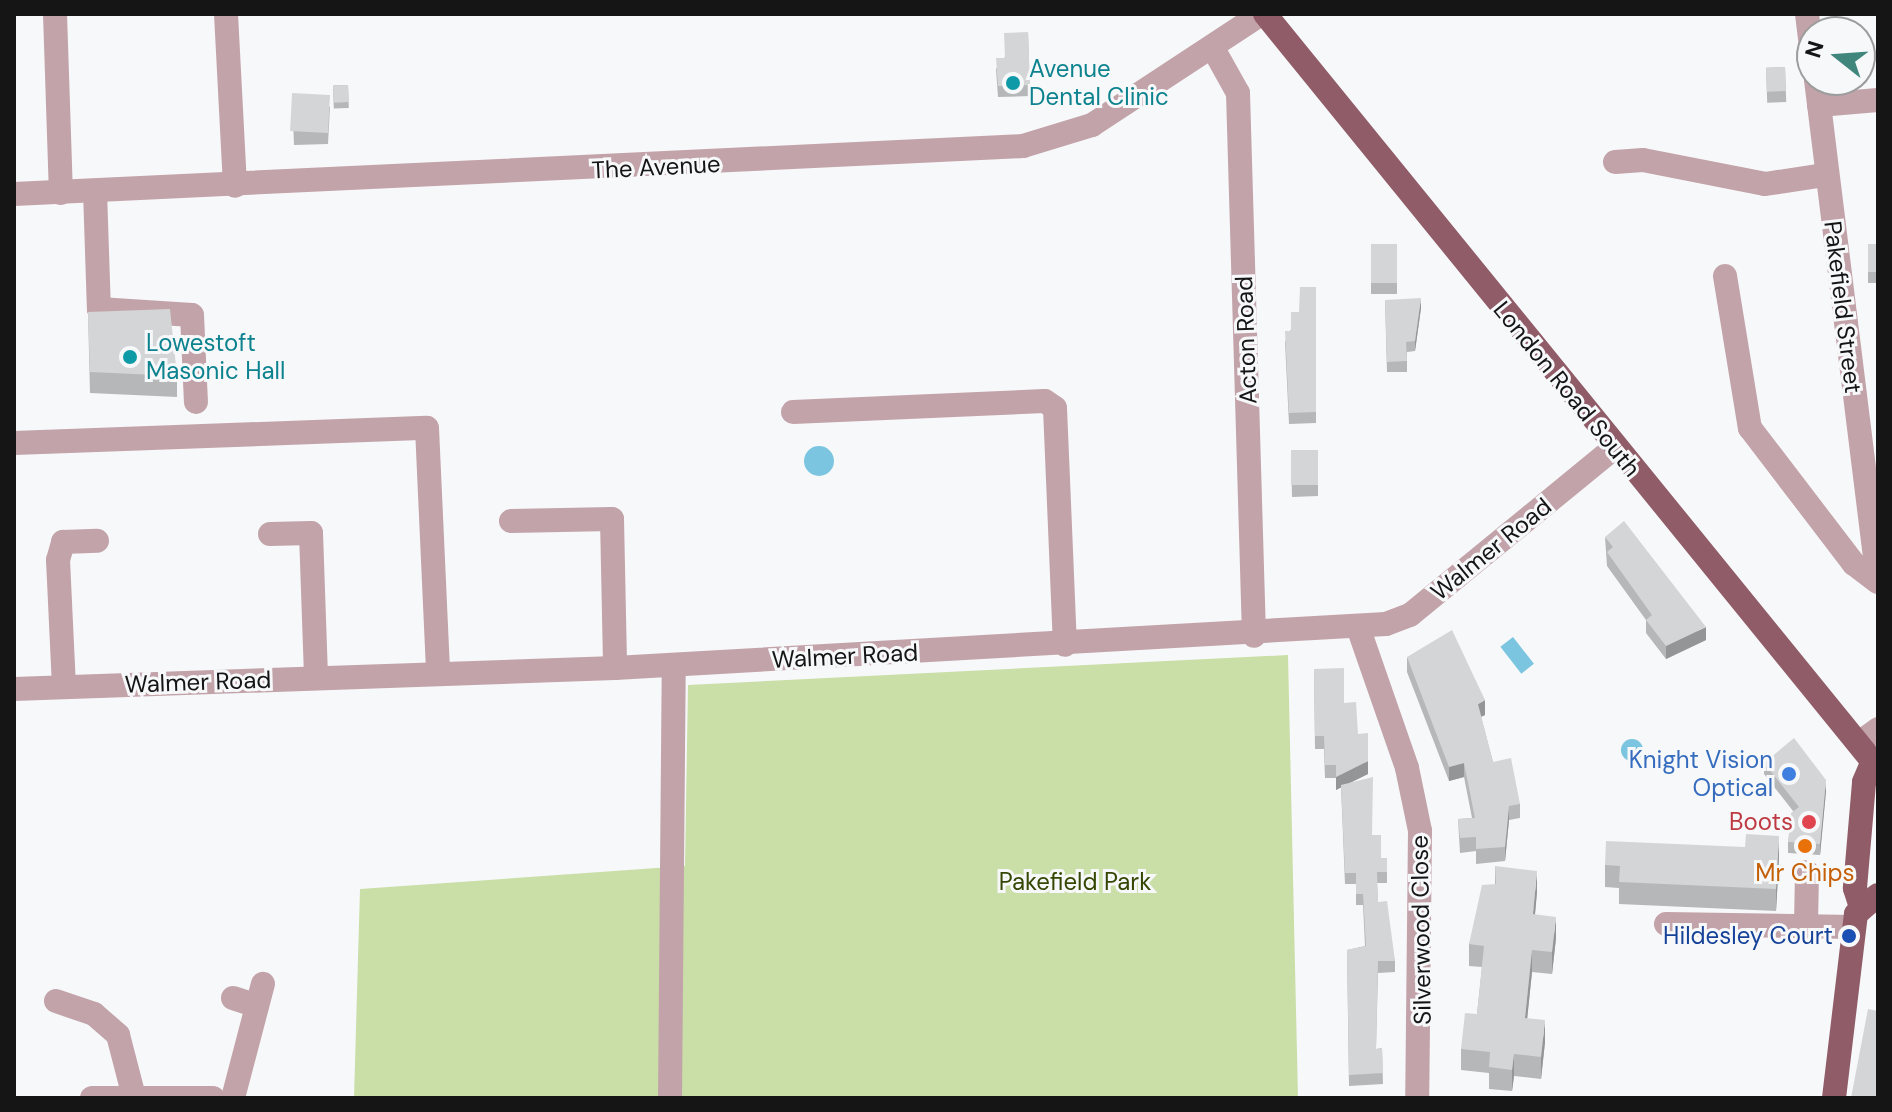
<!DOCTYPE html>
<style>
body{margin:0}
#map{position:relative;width:1892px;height:1112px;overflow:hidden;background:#f7f8fa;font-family:"DM Sans",sans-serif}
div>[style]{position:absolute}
.green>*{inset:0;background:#cadea7}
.water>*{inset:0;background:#7bc5e0;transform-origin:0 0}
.round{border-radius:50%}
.minor>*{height:24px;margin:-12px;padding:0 12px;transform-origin:12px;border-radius:12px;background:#c2a3a9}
.major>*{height:24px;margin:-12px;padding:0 12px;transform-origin:12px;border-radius:12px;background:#905c68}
.wall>*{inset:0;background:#b6b7b8;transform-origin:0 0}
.shaded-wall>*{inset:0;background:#949596}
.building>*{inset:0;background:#d4d5d6;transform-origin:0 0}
.dots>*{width:22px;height:22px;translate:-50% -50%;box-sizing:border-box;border:4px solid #f7f8fa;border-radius:50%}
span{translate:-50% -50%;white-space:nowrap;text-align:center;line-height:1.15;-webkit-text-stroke:6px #f7f8fa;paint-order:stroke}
.culture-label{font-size:24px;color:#0d838f}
.left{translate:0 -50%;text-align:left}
.street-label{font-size:24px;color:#151515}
.shop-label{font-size:24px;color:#366cbe}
.right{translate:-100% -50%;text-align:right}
.health-label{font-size:24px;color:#be3a42}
.food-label{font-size:24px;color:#c56008}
.park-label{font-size:24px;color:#354702}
.transit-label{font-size:24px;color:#164399}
.frame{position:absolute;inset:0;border:16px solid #151515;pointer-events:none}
.north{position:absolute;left:1796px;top:16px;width:80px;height:80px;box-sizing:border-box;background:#f7f8fa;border:2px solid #9d9d9e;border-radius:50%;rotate:287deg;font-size:22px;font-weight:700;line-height:32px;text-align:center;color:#151515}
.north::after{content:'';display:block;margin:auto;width:28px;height:36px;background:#40867d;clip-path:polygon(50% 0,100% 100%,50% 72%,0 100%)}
</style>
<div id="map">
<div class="green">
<div style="clip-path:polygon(1288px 655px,1298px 1098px,354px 1098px,360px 889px,685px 866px,688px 685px)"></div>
</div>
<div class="water">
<div class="round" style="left:804px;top:446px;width:30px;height:30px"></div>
<div style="left:1513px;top:637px;width:34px;height:16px;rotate:52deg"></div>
<div class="round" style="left:1621px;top:739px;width:22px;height:22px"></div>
</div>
<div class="minor">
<div style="left:55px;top:14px;width:179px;rotate:88.1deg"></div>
<div style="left:226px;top:14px;width:172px;rotate:87deg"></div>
<div style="left:1807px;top:14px;width:38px;rotate:83deg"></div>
<div style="left:1214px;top:50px;width:49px;rotate:60.8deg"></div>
<div style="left:1238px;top:93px;width:543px;rotate:88.31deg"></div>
<div style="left:1816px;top:80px;width:505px;rotate:82.95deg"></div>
<div style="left:1819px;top:105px;width:59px;rotate:-4.8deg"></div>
<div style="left:1615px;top:162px;width:28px;rotate:-4deg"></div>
<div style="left:1643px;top:160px;width:124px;rotate:11.1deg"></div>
<div style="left:1765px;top:184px;width:61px;rotate:-8.5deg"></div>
<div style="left:95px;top:191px;width:118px;rotate:88.1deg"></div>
<div style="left:99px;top:309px;width:93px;rotate:3.7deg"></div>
<div style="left:192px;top:315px;width:87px;rotate:87.4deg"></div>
<div style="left:14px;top:194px;width:1010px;rotate:-2.72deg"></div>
<div style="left:1023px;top:146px;width:72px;rotate:-16.9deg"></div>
<div style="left:1092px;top:125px;width:202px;rotate:-33.3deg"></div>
<div style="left:1725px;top:276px;width:154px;rotate:80.7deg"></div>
<div style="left:1750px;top:428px;width:171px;rotate:52.6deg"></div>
<div style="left:1854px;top:564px;width:30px;rotate:37deg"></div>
<div style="left:793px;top:412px;width:252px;rotate:-2.5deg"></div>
<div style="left:1045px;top:401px;width:12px;rotate:35deg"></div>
<div style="left:1055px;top:408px;width:237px;rotate:87.6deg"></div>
<div style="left:14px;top:443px;width:413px;rotate:-2.1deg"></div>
<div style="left:427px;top:428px;width:246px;rotate:87.4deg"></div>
<div style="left:511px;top:521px;width:101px;rotate:-1.1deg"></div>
<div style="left:612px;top:519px;width:149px;rotate:88.8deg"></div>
<div style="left:270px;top:534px;width:41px;rotate:-1.4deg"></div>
<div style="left:311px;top:533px;width:144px;rotate:88deg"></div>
<div style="left:1358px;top:627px;width:149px;rotate:70.8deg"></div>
<div style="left:1407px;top:768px;width:64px;rotate:78.3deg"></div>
<div style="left:1420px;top:831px;width:267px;rotate:90.6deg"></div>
<div style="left:64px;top:687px;width:127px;rotate:-92.7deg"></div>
<div style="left:58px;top:560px;width:19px;rotate:-74deg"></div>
<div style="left:63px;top:542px;width:34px;rotate:-2deg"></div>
<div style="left:14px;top:689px;width:601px;rotate:-2deg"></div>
<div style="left:615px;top:668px;width:772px;rotate:-3.27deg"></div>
<div style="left:1386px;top:624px;width:26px;rotate:-21deg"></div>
<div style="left:1410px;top:615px;width:265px;rotate:-39.3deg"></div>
<div style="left:1859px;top:743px;width:24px;rotate:-36deg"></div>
<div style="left:1666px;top:924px;width:188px;rotate:0.9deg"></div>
<div style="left:1806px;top:925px;width:53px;rotate:-88.9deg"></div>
<div style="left:233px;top:998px;width:25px;rotate:18deg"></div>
<div style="left:56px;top:1001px;width:40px;rotate:18.9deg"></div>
<div style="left:94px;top:1014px;width:32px;rotate:41deg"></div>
<div style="left:118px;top:1035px;width:60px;rotate:75.5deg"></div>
<div style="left:92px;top:1098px;width:121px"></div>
<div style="left:233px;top:1098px;width:118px;rotate:-75.3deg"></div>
<div style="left:670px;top:1098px;width:433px;rotate:-89.5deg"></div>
</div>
<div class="major">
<div style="left:1265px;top:14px;width:972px;rotate:50.89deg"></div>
<div style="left:1861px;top:907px;width:20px;rotate:-108deg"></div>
<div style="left:1855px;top:888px;width:106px;rotate:-85.1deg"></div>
<div style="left:1864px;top:782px;width:23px;rotate:-67deg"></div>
<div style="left:1834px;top:1098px;width:185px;rotate:-83.2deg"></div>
<div style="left:1856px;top:914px;width:29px;rotate:-41deg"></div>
</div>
<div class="wall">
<div style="clip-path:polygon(1028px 32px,1030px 96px,998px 97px,996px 69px,1004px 58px)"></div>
<div style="left:1785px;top:67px;width:35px;height:19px;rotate:88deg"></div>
<div style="left:348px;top:85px;width:23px;height:15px;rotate:88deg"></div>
<div style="clip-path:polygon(292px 96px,330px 107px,328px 144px,294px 145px)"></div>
<div style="left:1371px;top:244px;width:26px;height:50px"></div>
<div style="left:1878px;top:244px;width:39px;height:10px;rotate:90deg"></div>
<div style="clip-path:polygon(1316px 287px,1316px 423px,1289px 424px,1285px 342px,1299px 312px)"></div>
<div style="clip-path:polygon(1385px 300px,1421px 308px,1415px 351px,1407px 352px,1407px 372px,1387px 372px)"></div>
<div style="clip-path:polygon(88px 312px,177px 376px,177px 397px,90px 393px)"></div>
<div style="clip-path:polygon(1291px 451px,1318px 485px,1318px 496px,1292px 497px)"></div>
<div style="clip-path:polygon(1605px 537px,1706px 640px,1666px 659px,1646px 633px,1646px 620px,1607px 566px)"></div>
<div style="clip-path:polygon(1407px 657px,1485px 715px,1481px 717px,1493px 762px,1520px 804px,1520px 818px,1509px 820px,1505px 861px,1476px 864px,1476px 851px,1460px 853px,1458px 819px,1472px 818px,1464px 777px,1449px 781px,1407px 672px)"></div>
<div style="clip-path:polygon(1314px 669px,1344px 703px,1358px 734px,1368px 774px,1349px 783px,1372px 835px,1381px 858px,1387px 858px,1387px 883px,1377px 883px,1378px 902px,1395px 961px,1395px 972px,1378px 973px,1376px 1049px,1382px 1048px,1383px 1084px,1349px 1086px,1347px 950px,1365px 946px,1363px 905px,1356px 905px,1356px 884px,1345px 884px,1341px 787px,1336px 790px,1336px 778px,1325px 778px,1324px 749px,1315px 749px)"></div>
<div style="clip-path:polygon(1764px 763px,1826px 791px,1820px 855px,1788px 853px,1788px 842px,1793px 811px,1764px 774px)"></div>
<div style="clip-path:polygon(1779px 858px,1776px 911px,1619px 904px,1619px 888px,1605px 887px,1605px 865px)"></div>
<div style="clip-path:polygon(1495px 866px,1537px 892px,1535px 914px,1556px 938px,1552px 974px,1532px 972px,1527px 1019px,1545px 1042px,1541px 1079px,1514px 1076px,1512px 1091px,1489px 1089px,1489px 1073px,1461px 1070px,1461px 1049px,1477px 1014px,1482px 967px,1469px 966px,1469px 944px,1495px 885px)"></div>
<div style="clip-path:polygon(1878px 932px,1878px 953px,1877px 953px,1877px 936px)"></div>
</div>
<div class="shaded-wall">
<div style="clip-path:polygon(1421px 298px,1421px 308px,1415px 351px,1415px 341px)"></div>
<div style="clip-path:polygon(1706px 627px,1706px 640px,1666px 659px,1666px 646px)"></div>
<div style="clip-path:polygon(1485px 700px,1485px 715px,1478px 718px,1478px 704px)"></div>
<div style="clip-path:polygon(1368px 761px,1368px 774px,1336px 790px,1336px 777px)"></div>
<div style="clip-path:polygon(1464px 763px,1464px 777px,1449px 781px,1449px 767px)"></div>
<div style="clip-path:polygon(1826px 780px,1826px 791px,1820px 855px,1820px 844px)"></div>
<div style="clip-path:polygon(1509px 806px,1509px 820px,1505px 861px,1505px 847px)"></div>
<div style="clip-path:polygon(1779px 836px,1779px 858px,1776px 911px,1776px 889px)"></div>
<div style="clip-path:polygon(1537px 871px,1537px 892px,1533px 936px,1533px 914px)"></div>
<div style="clip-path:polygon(1556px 917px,1556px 938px,1552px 974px,1552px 952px)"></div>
<div style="clip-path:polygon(1532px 950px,1532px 972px,1525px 1040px,1525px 1018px)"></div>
<div style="clip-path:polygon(1545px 1020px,1545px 1042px,1541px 1079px,1541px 1057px)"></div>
<div style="clip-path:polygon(1514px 1054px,1514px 1076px,1512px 1091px,1512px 1070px)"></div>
</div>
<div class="building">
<div style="clip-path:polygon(1028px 32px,1030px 85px,998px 86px,996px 58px,1005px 58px,1004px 33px)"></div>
<div style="left:1785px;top:67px;width:24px;height:19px;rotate:88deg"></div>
<div style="left:348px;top:85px;width:17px;height:15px;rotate:87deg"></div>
<div style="left:330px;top:95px;width:38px;height:38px;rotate:93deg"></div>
<div style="left:1371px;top:244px;width:26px;height:39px"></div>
<div style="left:1878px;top:244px;width:28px;height:10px;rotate:90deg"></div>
<div style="clip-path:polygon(1300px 287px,1316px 287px,1316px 412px,1289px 413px,1285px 331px,1291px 331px,1291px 312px,1299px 312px)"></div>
<div style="clip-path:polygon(1421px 298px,1415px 341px,1406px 342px,1407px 361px,1387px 362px,1385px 300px)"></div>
<div style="clip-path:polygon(170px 309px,177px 376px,90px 372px,88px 312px)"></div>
<div style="left:1318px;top:450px;width:35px;height:27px;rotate:90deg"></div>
<div style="clip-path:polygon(1624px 521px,1706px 627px,1666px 646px,1646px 620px,1652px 615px,1607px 552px,1613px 547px,1605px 537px)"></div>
<div style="clip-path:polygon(1452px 630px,1485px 700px,1478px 704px,1493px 762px,1511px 758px,1520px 804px,1509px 806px,1505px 847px,1476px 849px,1476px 837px,1460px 838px,1458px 819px,1475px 818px,1464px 763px,1449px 767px,1407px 657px)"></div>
<div style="clip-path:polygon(1344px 668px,1344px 703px,1356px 702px,1358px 734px,1368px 733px,1368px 761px,1336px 777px,1336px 765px,1325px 765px,1324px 736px,1315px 736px,1314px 669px)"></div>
<div style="clip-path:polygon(1794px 738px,1826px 780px,1820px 844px,1788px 842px,1791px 813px,1799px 807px,1764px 763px)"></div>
<div style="clip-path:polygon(1373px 777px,1372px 835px,1381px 835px,1381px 858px,1387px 858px,1387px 872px,1377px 872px,1378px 902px,1387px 901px,1395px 961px,1378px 961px,1376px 1049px,1382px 1048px,1383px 1073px,1349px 1075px,1347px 950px,1366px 946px,1363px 894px,1356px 894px,1356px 873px,1345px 873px,1341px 785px)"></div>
<div style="clip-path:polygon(1746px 834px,1779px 836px,1776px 889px,1619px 882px,1620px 866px,1605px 865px,1606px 841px,1745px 847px)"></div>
<div style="clip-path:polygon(1495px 866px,1537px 871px,1533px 914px,1556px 917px,1552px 952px,1532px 950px,1525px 1018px,1545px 1020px,1541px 1057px,1514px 1054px,1512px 1070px,1489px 1067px,1490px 1052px,1461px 1049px,1465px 1013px,1477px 1014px,1484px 946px,1469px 944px,1482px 885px,1496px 884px)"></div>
<div style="clip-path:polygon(1868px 1009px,1878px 1011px,1878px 1098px,1851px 1098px)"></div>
</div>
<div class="dots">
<div style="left:1013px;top:83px;background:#0f9aa8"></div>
<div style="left:130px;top:357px;background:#0f9aa8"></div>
<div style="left:1789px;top:774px;background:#3f7fe0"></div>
<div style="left:1809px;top:822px;background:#e0444e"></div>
<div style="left:1805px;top:846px;background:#e8710a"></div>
<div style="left:1849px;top:936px;background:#1a4fb4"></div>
</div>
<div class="culture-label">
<span class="left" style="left:1029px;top:83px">Avenue<br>Dental Clinic</span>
<span class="left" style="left:146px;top:357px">Lowestoft<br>Masonic Hall</span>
</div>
<div class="street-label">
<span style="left:656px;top:167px;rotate:-3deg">The Avenue</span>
<span style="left:1843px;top:307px;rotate:83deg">Pakefield Street</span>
<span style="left:1246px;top:340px;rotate:-92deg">Acton Road</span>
<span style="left:1567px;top:389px;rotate:51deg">London Road South</span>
<span style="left:1491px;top:549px;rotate:-39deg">Walmer Road</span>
<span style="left:845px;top:656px;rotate:-3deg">Walmer Road</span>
<span style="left:198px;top:682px;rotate:-2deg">Walmer Road</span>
<span style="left:1421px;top:930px;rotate:-91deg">Silverwood Close</span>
</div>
<div class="shop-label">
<span class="right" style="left:1773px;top:774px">Knight Vision<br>Optical</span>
</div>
<div class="health-label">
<span class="right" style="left:1793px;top:822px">Boots</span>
</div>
<div class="food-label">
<span style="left:1805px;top:873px">Mr Chips</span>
</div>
<div class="park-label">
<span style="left:1075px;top:882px">Pakefield Park</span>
</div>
<div class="transit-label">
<span class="right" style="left:1833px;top:936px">Hildesley Court</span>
</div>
<div class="frame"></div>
<div class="north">N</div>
</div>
